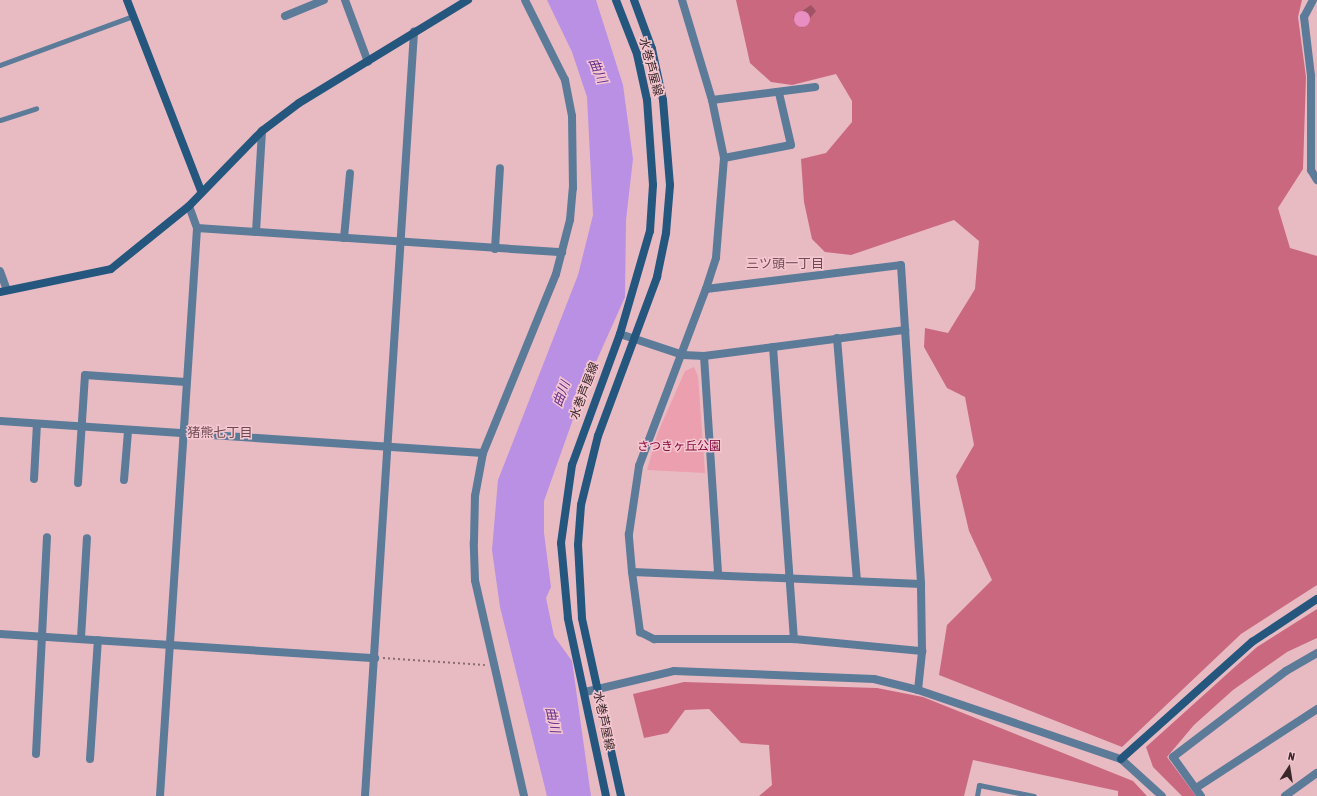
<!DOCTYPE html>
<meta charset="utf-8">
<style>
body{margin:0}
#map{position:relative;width:1317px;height:796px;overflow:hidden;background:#e8bbc3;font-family:"Asap Condensed","Noto Sans JP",sans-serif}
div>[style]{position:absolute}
.green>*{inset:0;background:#ec9faf}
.forest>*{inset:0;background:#ca6880}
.water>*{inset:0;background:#b990e4}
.shadow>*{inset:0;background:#0003}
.building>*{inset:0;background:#e98ec1}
.round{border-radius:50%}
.path>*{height:2px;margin-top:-1px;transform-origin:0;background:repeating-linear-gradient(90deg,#896b71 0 2px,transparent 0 5px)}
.lane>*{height:5px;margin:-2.5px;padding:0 2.5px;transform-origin:2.5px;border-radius:2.5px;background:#5c7b98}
.street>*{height:8px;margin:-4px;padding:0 4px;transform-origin:4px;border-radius:4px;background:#5c7b98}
.secondary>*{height:8px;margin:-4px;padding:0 4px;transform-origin:4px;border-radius:4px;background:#24567e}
span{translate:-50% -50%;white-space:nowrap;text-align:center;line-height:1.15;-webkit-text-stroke:3px #f5c7d0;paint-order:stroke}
.street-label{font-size:12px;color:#39282b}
.park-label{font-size:12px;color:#86093c}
.water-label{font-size:13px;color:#622c8d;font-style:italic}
.neighbourhood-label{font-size:13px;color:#704a52}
.north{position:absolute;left:1269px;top:748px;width:40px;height:40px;-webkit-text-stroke:3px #f5c7d0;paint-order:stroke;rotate:12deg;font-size:11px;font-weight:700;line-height:16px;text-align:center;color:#39282b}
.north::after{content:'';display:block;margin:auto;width:14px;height:18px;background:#39282b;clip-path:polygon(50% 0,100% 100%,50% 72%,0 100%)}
</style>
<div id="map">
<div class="green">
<div style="clip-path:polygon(694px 367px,698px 376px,705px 473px,647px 470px,658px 432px,685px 371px)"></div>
</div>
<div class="forest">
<div style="clip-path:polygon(736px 0,1302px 0,1298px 17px,1306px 77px,1303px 169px,1278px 208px,1290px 248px,1317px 256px,1317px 585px,1241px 634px,1122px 747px,939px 675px,947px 625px,992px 580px,969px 531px,956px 476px,974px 445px,965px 397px,947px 388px,924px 347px,925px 328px,948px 333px,975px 289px,979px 241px,954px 220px,851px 255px,825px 252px,812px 239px,804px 202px,801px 159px,826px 153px,852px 122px,852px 101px,836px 74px,792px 85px,771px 82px,750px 63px)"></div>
<div style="clip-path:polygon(1317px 609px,1317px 638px,1287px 652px,1233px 690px,1194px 725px,1167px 757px,1196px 796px,1182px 796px,1153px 767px,1146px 747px,1257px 647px)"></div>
<div style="clip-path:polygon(684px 682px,877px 688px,923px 697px,1133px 781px,1147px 796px,1118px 796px,1118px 791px,973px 760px,964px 796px,759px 796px,772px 785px,769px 745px,741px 743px,709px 709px,685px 710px,668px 733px,644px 738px,633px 694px)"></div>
</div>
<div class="water">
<div style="clip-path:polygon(547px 0,596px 0,623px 85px,633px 159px,626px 220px,625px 297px,583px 391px,544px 501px,544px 533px,551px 587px,546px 598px,554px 636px,572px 661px,591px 796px,547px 796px,500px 607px,492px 550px,498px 480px,578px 275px,593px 215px,587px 97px,572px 52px)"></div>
</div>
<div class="shadow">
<div style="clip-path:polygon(811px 5px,816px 11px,802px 28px,793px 17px)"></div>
</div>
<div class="building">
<div class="round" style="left:794px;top:11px;width:16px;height:16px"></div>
</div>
<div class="path">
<div style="left:383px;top:658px;width:102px;rotate:3.9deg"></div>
</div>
<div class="lane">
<div style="left:0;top:65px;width:142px;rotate:-20.2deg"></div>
<div style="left:0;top:120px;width:38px;rotate:-18deg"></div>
<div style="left:977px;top:796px;width:11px;rotate:-80deg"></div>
<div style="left:979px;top:785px;width:56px;rotate:11.3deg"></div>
</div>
<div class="street">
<div style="left:345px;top:0;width:66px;rotate:69.6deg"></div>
<div style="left:682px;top:0;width:104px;rotate:73.3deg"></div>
<div style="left:712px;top:100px;width:59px;rotate:78.3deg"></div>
<div style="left:724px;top:158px;width:100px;rotate:94.6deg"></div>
<div style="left:716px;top:258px;width:33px;rotate:108deg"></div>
<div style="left:1313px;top:0;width:19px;rotate:118deg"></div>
<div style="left:1304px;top:17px;width:59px;rotate:83.2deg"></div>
<div style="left:1311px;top:76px;width:94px;rotate:90deg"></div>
<div style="left:1311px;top:170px;width:12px;rotate:59deg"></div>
<div style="left:285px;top:16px;width:42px;rotate:-22.3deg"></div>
<div style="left:712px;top:100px;width:104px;rotate:-7.2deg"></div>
<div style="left:724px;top:158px;width:68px;rotate:-11deg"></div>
<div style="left:791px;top:145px;width:53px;rotate:-103deg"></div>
<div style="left:197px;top:228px;width:366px;rotate:3.8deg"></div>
<div style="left:256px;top:232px;width:101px;rotate:-86.6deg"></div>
<div style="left:344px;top:238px;width:65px;rotate:-84.7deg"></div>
<div style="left:495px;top:249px;width:81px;rotate:-86.5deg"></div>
<div style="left:901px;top:265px;width:320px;rotate:86.4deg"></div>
<div style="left:921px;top:584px;width:289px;rotate:-177.6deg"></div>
<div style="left:632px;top:572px;width:38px;rotate:-95deg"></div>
<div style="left:629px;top:534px;width:69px;rotate:-81.6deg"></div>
<div style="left:639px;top:466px;width:189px;rotate:-69.3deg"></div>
<div style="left:706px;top:289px;width:196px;rotate:-7deg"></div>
<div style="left:0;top:271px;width:20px;rotate:70deg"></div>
<div style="left:620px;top:334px;width:66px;rotate:18.4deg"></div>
<div style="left:683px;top:355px;width:21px;rotate:3deg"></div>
<div style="left:704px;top:356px;width:203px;rotate:-7.4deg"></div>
<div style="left:837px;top:338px;width:243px;rotate:85.3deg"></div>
<div style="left:773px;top:347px;width:293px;rotate:85.9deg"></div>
<div style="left:704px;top:356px;width:219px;rotate:86.3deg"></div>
<div style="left:0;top:421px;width:484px;rotate:3.8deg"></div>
<div style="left:34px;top:479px;width:55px;rotate:-86.9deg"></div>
<div style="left:124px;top:480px;width:49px;rotate:-85.3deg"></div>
<div style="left:78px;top:483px;width:108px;rotate:-86.3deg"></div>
<div style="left:85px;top:375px;width:101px;rotate:4deg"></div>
<div style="left:632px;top:572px;width:61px;rotate:82.4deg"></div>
<div style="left:640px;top:632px;width:16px;rotate:27deg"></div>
<div style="left:654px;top:639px;width:140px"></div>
<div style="left:794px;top:639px;width:129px;rotate:5.4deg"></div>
<div style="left:0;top:634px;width:376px;rotate:3.7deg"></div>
<div style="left:81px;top:638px;width:100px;rotate:-86.6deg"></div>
<div style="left:918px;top:690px;width:39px;rotate:-84deg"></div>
<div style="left:922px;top:651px;width:67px;rotate:-90.9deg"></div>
<div style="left:585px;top:692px;width:91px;rotate:-13.3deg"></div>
<div style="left:674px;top:671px;width:200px;rotate:2.3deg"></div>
<div style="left:874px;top:679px;width:45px;rotate:14deg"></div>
<div style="left:918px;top:690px;width:214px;rotate:18.8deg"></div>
<div style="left:1121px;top:759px;width:55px;rotate:42.1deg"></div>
<div style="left:36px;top:754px;width:217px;rotate:-87.1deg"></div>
<div style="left:90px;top:759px;width:119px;rotate:-86.2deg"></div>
<div style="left:1196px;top:788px;width:145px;rotate:-33.1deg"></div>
<div style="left:160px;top:796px;width:569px;rotate:-86.27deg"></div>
<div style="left:197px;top:228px;width:23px;rotate:-110deg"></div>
<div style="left:365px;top:796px;width:766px;rotate:-86.33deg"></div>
<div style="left:524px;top:796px;width:221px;rotate:-102.8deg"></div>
<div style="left:475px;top:580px;width:38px;rotate:-92deg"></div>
<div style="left:474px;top:542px;width:46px;rotate:-88.8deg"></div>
<div style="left:475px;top:496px;width:44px;rotate:-79.5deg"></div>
<div style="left:483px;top:453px;width:193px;rotate:-67.8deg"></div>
<div style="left:556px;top:274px;width:56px;rotate:-75.5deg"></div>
<div style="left:570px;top:220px;width:32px;rotate:-85deg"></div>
<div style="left:573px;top:188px;width:72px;rotate:-90.8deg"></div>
<div style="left:572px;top:116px;width:37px;rotate:-101deg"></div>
<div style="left:565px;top:80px;width:89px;rotate:-116.6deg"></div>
<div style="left:1201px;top:796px;width:48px;rotate:-125.7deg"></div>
<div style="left:1173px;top:757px;width:142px;rotate:-37.3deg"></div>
<div style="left:1286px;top:671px;width:36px;rotate:-30deg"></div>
<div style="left:1285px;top:796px;width:39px;rotate:-36deg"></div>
</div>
<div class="secondary">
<div style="left:127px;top:0;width:205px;rotate:68.8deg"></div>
<div style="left:0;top:292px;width:113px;rotate:-11.7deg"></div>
<div style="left:111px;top:269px;width:100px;rotate:-38.9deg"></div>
<div style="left:189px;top:206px;width:105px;rotate:-45.8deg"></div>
<div style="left:262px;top:131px;width:46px;rotate:-37.1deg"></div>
<div style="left:299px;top:103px;width:198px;rotate:-31.4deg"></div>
<div style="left:1121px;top:759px;width:176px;rotate:-41.8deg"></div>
<div style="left:1252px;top:642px;width:78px;rotate:-33.5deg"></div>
<div style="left:606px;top:796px;width:182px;rotate:-102.1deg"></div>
<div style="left:568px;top:618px;width:75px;rotate:-95.3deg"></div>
<div style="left:561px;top:543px;width:79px;rotate:-82deg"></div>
<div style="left:572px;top:465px;width:140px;rotate:-69.9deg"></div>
<div style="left:620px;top:334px;width:107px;rotate:-73.8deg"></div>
<div style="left:650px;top:231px;width:46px;rotate:-86.3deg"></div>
<div style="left:653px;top:185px;width:85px;rotate:-94deg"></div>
<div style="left:647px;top:100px;width:47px;rotate:-102.3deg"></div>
<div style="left:637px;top:54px;width:58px;rotate:-111.3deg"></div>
<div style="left:621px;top:796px;width:182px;rotate:-102.4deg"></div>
<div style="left:582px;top:618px;width:73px;rotate:-93.1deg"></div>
<div style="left:578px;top:545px;width:40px;rotate:-85.7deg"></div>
<div style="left:581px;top:505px;width:71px;rotate:-76.2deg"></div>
<div style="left:598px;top:436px;width:170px;rotate:-69.6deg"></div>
<div style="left:657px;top:277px;width:45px;rotate:-78.4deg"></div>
<div style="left:666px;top:233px;width:48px;rotate:-85.2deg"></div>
<div style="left:670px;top:185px;width:85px;rotate:-94.7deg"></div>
<div style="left:663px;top:100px;width:52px;rotate:-102.2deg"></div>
<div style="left:652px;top:49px;width:52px;rotate:-110.2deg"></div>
</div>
<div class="street-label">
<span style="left:650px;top:67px;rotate:75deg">水巻芦屋線</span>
<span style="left:585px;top:391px;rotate:-69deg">水巻芦屋線</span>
<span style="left:603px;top:721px;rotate:78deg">水巻芦屋線</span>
</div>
<div class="park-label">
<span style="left:679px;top:447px">さつきヶ丘公園</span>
</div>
<div class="water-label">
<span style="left:597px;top:71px;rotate:67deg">曲川</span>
<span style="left:562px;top:394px;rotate:-69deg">曲川</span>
<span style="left:552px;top:720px;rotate:78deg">曲川</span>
</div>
<div class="neighbourhood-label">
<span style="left:785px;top:264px">三ツ頭一丁目</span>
<span style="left:220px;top:433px">猪熊七丁目</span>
</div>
<div class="north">N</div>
</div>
